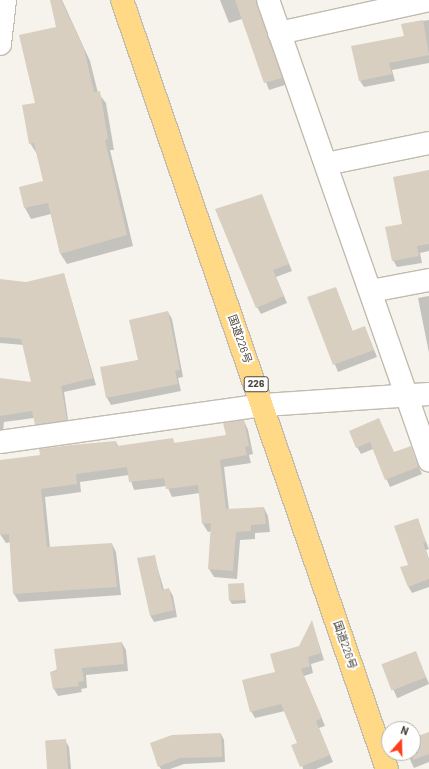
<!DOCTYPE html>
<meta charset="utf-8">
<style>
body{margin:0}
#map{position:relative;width:429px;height:769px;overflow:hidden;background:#f6f3ec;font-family:Barlow,"Noto Sans JP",sans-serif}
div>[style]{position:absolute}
.shadow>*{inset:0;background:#0003;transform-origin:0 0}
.building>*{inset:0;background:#d8cfc1;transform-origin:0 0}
.roads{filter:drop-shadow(1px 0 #c2bbae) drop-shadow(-1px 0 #c2bbae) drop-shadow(0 1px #c2bbae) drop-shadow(0 -1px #c2bbae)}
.minor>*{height:22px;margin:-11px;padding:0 11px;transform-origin:11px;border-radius:11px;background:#fff}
.tertiary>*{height:22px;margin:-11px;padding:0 11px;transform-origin:11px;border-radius:11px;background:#fff}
.trunk>*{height:22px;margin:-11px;padding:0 11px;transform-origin:11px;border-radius:11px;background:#ffd985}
span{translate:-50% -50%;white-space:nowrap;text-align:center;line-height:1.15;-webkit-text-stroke:4px #fff;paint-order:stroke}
.shield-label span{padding:1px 3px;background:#fff;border:1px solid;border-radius:3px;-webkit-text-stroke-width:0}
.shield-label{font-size:10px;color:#4b4439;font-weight:700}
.street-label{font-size:11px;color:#4b4439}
.north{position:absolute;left:381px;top:721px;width:40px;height:40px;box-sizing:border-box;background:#fff;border:1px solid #b7b4b0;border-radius:50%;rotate:20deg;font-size:11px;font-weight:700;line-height:16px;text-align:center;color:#4b4439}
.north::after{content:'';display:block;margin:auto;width:14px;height:18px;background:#fc3f1d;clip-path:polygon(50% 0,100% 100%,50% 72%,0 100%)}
</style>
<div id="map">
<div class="shadow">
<div style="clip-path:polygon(52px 0,62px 0,90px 61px,98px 93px,106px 103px,114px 150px,110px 150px,133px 246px,67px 264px,60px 253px,51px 214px,31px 219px,25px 208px,44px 182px,37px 154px,30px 143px,36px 104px,58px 28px)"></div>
<div style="clip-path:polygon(220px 0,261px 0,260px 12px,285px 85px,269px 90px,242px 19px,229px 23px)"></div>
<div style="clip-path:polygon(429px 20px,429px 63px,392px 70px,395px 81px,364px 87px,360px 81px,405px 37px,403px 24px)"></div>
<div style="clip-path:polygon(429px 171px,429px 251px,420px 253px,422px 263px,397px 267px,393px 260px,404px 225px)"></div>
<div style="clip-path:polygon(261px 195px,292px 271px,276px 277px,287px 303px,261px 314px,257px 307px)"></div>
<div style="clip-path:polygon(64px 274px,96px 385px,64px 392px,69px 426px,39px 431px,34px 418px,4px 422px,3px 431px,0 431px,0 379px,33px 383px,24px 345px,0 343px,0 280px,26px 283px)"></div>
<div style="clip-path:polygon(336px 288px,353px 332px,365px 328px,377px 357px,338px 372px,308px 298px)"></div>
<div style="clip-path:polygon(429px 296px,429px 353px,418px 298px)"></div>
<div style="clip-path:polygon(168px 312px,172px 319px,183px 377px,178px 378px,181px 391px,111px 405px,107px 398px,101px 368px,139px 360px)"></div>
<div style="clip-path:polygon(379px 419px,394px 453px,410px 447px,422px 474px,390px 487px,373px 449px,361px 454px,357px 447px)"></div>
<div style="clip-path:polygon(244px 421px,248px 430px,253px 454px,249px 455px,251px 463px,224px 467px,229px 510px,264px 508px,268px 516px,270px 532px,255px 533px,255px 539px,240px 540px,237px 579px,214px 577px,209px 569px,212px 531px,208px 532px,203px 524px,200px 493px,172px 497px,167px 486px,134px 490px,129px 475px,80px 482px,81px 492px,45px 497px,50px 548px,112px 544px,116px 552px,121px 595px,19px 602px,14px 594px,11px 542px,6px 543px,0 534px,0 465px,116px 442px,119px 447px,173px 440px,175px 444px,227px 436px)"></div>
<div style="clip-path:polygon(417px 520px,429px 549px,426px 550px,429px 559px,429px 587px,412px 593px,408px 586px,409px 565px)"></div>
<div style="clip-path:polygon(154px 556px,164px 590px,169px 589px,173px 596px,177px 617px,154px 622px,150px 615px)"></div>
<div style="clip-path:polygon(243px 584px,246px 603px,232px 604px,230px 601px)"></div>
<div style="clip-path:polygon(312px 622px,324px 660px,311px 664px,313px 673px,304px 676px,325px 726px,319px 728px,333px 762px,316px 769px,303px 769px,298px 744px,285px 711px,255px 718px,251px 711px,276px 673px,300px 646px)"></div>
<div style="clip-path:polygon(122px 643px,126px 650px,128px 671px,86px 675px,87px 688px,81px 689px,82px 692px,58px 696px,54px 689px,51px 672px)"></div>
<div style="left:415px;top:652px;width:35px;height:35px;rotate:66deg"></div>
<div style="clip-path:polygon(429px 733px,429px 762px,414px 768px,407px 753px,413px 753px,413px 739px)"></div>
<div style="clip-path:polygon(221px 734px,224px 740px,225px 762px,184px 764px,170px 769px,161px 769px,159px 766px)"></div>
<div style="clip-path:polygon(65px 740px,69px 747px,71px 769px,48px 769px)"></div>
</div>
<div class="building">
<div style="clip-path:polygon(50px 0,61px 0,84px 49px,94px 92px,100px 91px,108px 139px,105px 140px,127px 235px,60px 254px,48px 203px,24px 208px,19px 187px,43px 181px,34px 143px,29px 144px,22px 105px,35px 103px,19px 35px,56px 27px)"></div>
<div style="clip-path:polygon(235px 0,256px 0,282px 78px,264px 83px)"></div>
<div style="clip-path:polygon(423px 20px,429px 55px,389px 63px,392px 74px,359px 81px,351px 46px,404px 36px,401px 24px)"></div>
<div style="clip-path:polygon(429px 170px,429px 244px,417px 246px,419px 256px,392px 261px,385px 227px,402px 224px,393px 177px)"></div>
<div style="clip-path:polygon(262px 194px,289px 264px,273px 270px,284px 296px,256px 308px,215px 209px)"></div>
<div style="clip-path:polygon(64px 273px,93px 378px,61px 386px,67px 420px,35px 425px,32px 411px,0 416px,0 378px,31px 382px,21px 339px,0 337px,0 279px,26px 282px)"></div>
<div style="clip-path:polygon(336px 287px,352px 331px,365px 326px,374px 350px,333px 365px,307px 297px)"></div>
<div style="clip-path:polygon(168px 311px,180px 370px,175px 371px,178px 384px,106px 398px,100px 367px,138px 360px,129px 320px)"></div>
<div style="clip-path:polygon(379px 418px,394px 452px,411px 446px,418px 467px,385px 480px,370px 442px,356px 448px,349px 431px)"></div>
<div style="clip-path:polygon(244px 420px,249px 446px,245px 447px,247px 455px,220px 460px,226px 509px,264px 507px,266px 524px,251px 525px,251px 531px,236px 532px,233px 571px,208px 569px,211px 523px,202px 524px,198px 485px,166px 489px,164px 478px,129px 482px,127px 467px,76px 474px,77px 484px,41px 489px,47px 547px,112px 543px,117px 587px,13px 594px,9px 534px,0 535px,0 460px,40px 455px,39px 449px,71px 445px,116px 441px,117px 446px,173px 438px,174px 443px,226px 435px,223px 423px)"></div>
<div style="clip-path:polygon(418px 518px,426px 542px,423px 543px,429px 560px,429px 579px,408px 587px,400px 567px,408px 565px,394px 526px)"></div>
<div style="clip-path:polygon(155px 555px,162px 590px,169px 588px,174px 610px,150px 616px,137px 558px)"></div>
<div style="left:244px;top:583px;width:17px;height:16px;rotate:87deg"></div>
<div style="clip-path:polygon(312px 620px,321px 653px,308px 657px,310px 666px,301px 669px,322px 718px,316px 721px,330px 755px,300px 767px,291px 745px,297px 743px,281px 704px,250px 712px,242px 680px,275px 672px,270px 654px,299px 646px)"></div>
<div style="clip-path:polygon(122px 642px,124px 664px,82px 668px,84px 681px,78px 682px,79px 686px,53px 689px,50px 672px,57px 671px,54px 649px)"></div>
<div style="left:416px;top:651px;width:28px;height:37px;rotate:69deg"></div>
<div style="clip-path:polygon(429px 732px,429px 754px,413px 760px,413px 738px)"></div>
<div style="clip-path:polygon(221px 733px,222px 757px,180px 758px,158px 767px,150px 743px,172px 735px)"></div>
<div style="left:66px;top:739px;width:30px;height:21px;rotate:86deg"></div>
</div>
<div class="roads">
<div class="minor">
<div style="left:268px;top:0;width:488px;rotate:70.7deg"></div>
<div style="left:279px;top:33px;width:154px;rotate:-12.4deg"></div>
<div style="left:326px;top:164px;width:105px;rotate:-11.5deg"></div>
<div style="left:371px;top:291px;width:59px;rotate:-10.7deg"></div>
<div style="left:0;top:442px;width:267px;rotate:-8deg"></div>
<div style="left:264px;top:405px;width:165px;rotate:-3.8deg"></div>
</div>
<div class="tertiary">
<div style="left:0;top:44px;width:44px;rotate:-83.5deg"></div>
</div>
<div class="trunk">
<div style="left:122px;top:0;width:813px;rotate:70.99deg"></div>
</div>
</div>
<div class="shield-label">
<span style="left:256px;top:384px">226</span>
</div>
<div class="street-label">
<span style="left:240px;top:339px;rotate:71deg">国道226号</span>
<span style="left:345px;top:645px;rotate:71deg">国道226号</span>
</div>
<div class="north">N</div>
</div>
